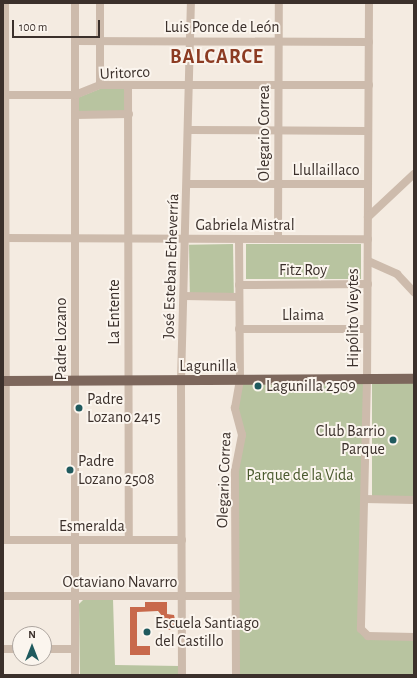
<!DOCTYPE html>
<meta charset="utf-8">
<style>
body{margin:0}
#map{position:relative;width:417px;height:678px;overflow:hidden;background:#f4ebe1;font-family:"Alegreya Sans",sans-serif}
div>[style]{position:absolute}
.green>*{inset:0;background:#b8c4a0;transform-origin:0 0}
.building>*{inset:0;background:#c8694b}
.minor>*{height:8px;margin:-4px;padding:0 4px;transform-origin:4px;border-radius:4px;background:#cdbbac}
.major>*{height:10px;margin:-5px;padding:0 5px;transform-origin:5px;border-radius:5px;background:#7d675c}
.dots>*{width:11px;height:11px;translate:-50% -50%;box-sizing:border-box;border:2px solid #fbf5ee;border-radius:50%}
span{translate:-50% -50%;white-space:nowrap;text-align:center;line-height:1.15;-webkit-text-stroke:4px #fbf5ee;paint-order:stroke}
.street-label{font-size:16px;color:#3b302b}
.poi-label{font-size:16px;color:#3b302b}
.left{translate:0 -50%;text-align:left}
.right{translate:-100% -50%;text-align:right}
.park-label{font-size:16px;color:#4a5a2e}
.district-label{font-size:20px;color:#8c3b22;font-weight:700;letter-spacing:1px}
.frame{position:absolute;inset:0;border:4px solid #3b302b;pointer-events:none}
.north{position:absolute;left:12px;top:626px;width:40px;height:40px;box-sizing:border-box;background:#fbf5ee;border:1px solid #aea6a0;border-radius:50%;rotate:0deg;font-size:11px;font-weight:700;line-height:16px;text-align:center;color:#3b302b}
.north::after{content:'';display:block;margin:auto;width:14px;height:18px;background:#1f5a5e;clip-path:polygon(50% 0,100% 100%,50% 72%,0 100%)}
.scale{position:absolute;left:12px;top:20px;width:88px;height:18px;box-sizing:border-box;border:2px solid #3b302b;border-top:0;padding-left:5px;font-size:12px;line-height:14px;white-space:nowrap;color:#3b302b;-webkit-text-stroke:3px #fbf5ee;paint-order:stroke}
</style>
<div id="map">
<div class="green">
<div style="clip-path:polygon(102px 88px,126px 88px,127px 112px,78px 112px,77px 98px)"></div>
<div style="left:233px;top:244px;width:50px;height:44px;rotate:89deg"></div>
<div style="left:246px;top:244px;width:115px;height:35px"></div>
<div style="clip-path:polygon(367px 379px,361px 633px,414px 637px,414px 675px,236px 675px,235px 471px,242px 442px,236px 417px,240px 381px)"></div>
<div style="left:372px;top:383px;width:42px;height:114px"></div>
<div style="clip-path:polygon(113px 599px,115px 665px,180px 666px,180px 675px,80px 675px,79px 604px,83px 600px)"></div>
</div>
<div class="building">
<div style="clip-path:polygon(145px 602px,167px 602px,167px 614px,174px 615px,176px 624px,170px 630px,162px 626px,163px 617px,158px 611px,137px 612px,137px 646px,150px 646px,150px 655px,130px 655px,130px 607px,145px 607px)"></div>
</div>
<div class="minor">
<div style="left:5px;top:3px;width:537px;rotate:89.89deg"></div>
<div style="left:75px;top:3px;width:672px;rotate:90deg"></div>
<div style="left:369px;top:3px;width:376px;rotate:90.3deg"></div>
<div style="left:367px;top:379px;width:250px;rotate:91.4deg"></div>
<div style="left:361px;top:629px;width:10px;rotate:45deg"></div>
<div style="left:368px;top:636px;width:46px;rotate:1.2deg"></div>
<div style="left:75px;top:41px;width:294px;rotate:0.2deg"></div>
<div style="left:100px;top:85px;width:82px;rotate:-90deg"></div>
<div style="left:128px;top:85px;width:455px;rotate:89.9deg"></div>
<div style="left:3px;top:95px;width:72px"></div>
<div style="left:75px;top:95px;width:27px;rotate:-22deg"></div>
<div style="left:100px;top:85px;width:269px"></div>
<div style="left:75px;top:115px;width:54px;rotate:-1.1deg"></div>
<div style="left:190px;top:130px;width:178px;rotate:0.3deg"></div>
<div style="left:188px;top:184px;width:180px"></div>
<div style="left:368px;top:217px;width:63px;rotate:-43.1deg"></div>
<div style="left:3px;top:238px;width:365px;rotate:0.2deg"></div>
<div style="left:278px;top:239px;width:236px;rotate:-89.8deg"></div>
<div style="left:368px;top:261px;width:32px;rotate:24deg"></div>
<div style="left:397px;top:274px;width:25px;rotate:47deg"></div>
<div style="left:239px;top:285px;width:129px;rotate:-0.4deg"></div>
<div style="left:184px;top:296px;width:55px;rotate:1deg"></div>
<div style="left:239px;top:329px;width:128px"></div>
<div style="left:365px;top:499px;width:49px;rotate:1.2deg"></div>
<div style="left:3px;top:540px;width:179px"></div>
<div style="left:3px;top:596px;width:233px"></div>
<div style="left:3px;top:649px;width:17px"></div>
<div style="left:44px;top:649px;width:31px"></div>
<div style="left:182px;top:675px;width:294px;rotate:-90.2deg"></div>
<div style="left:181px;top:381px;width:378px;rotate:-88.5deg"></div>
<div style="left:236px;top:675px;width:204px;rotate:-90.3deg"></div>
<div style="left:235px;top:471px;width:37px;rotate:-79deg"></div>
<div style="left:242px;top:435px;width:28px;rotate:-105deg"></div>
<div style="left:235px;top:408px;width:27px;rotate:-80deg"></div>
<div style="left:240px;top:381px;width:142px;rotate:-90.4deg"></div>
</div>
<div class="major">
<div style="left:3px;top:381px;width:411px;rotate:-0.3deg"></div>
</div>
<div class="dots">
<div style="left:258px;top:386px;background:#1f5a5e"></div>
<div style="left:79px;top:408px;background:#1f5a5e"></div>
<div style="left:393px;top:440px;background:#1f5a5e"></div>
<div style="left:70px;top:470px;background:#1f5a5e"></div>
<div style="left:147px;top:632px;background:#1f5a5e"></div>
</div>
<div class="street-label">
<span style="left:222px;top:27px">Luis Ponce de León</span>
<span style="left:125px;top:73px;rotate:-3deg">Uritorco</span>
<span style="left:264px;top:133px;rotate:-90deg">Olegario Correa</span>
<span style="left:326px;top:170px">Llullaillaco</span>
<span style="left:245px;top:225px">Gabriela Mistral</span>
<span style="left:171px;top:266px;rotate:-88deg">José Esteban Echeverría</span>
<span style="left:303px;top:270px">Fitz Roy</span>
<span style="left:114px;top:312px;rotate:-90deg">La Entente</span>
<span style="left:303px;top:315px">Llaima</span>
<span style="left:353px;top:318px;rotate:-90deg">Hipólito Vieytes</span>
<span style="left:61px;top:339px;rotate:-90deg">Padre Lozano</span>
<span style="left:208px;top:366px">Lagunilla</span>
<span style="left:224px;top:480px;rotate:-88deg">Olegario Correa</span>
<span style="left:92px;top:526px">Esmeralda</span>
<span style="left:120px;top:582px">Octaviano Navarro</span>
</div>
<div class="poi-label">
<span class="left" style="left:266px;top:386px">Lagunilla 2509</span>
<span class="left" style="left:87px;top:408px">Padre<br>Lozano 2415</span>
<span class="right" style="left:385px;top:440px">Club Barrio<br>Parque</span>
<span class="left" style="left:78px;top:470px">Padre<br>Lozano 2508</span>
<span class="left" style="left:155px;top:632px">Escuela Santiago<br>del Castillo</span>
</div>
<div class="park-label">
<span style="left:300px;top:475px">Parque de la Vida</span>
</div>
<div class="district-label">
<span style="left:217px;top:57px">BALCARCE</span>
</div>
<div class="frame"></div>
<div class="north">N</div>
<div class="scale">100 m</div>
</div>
